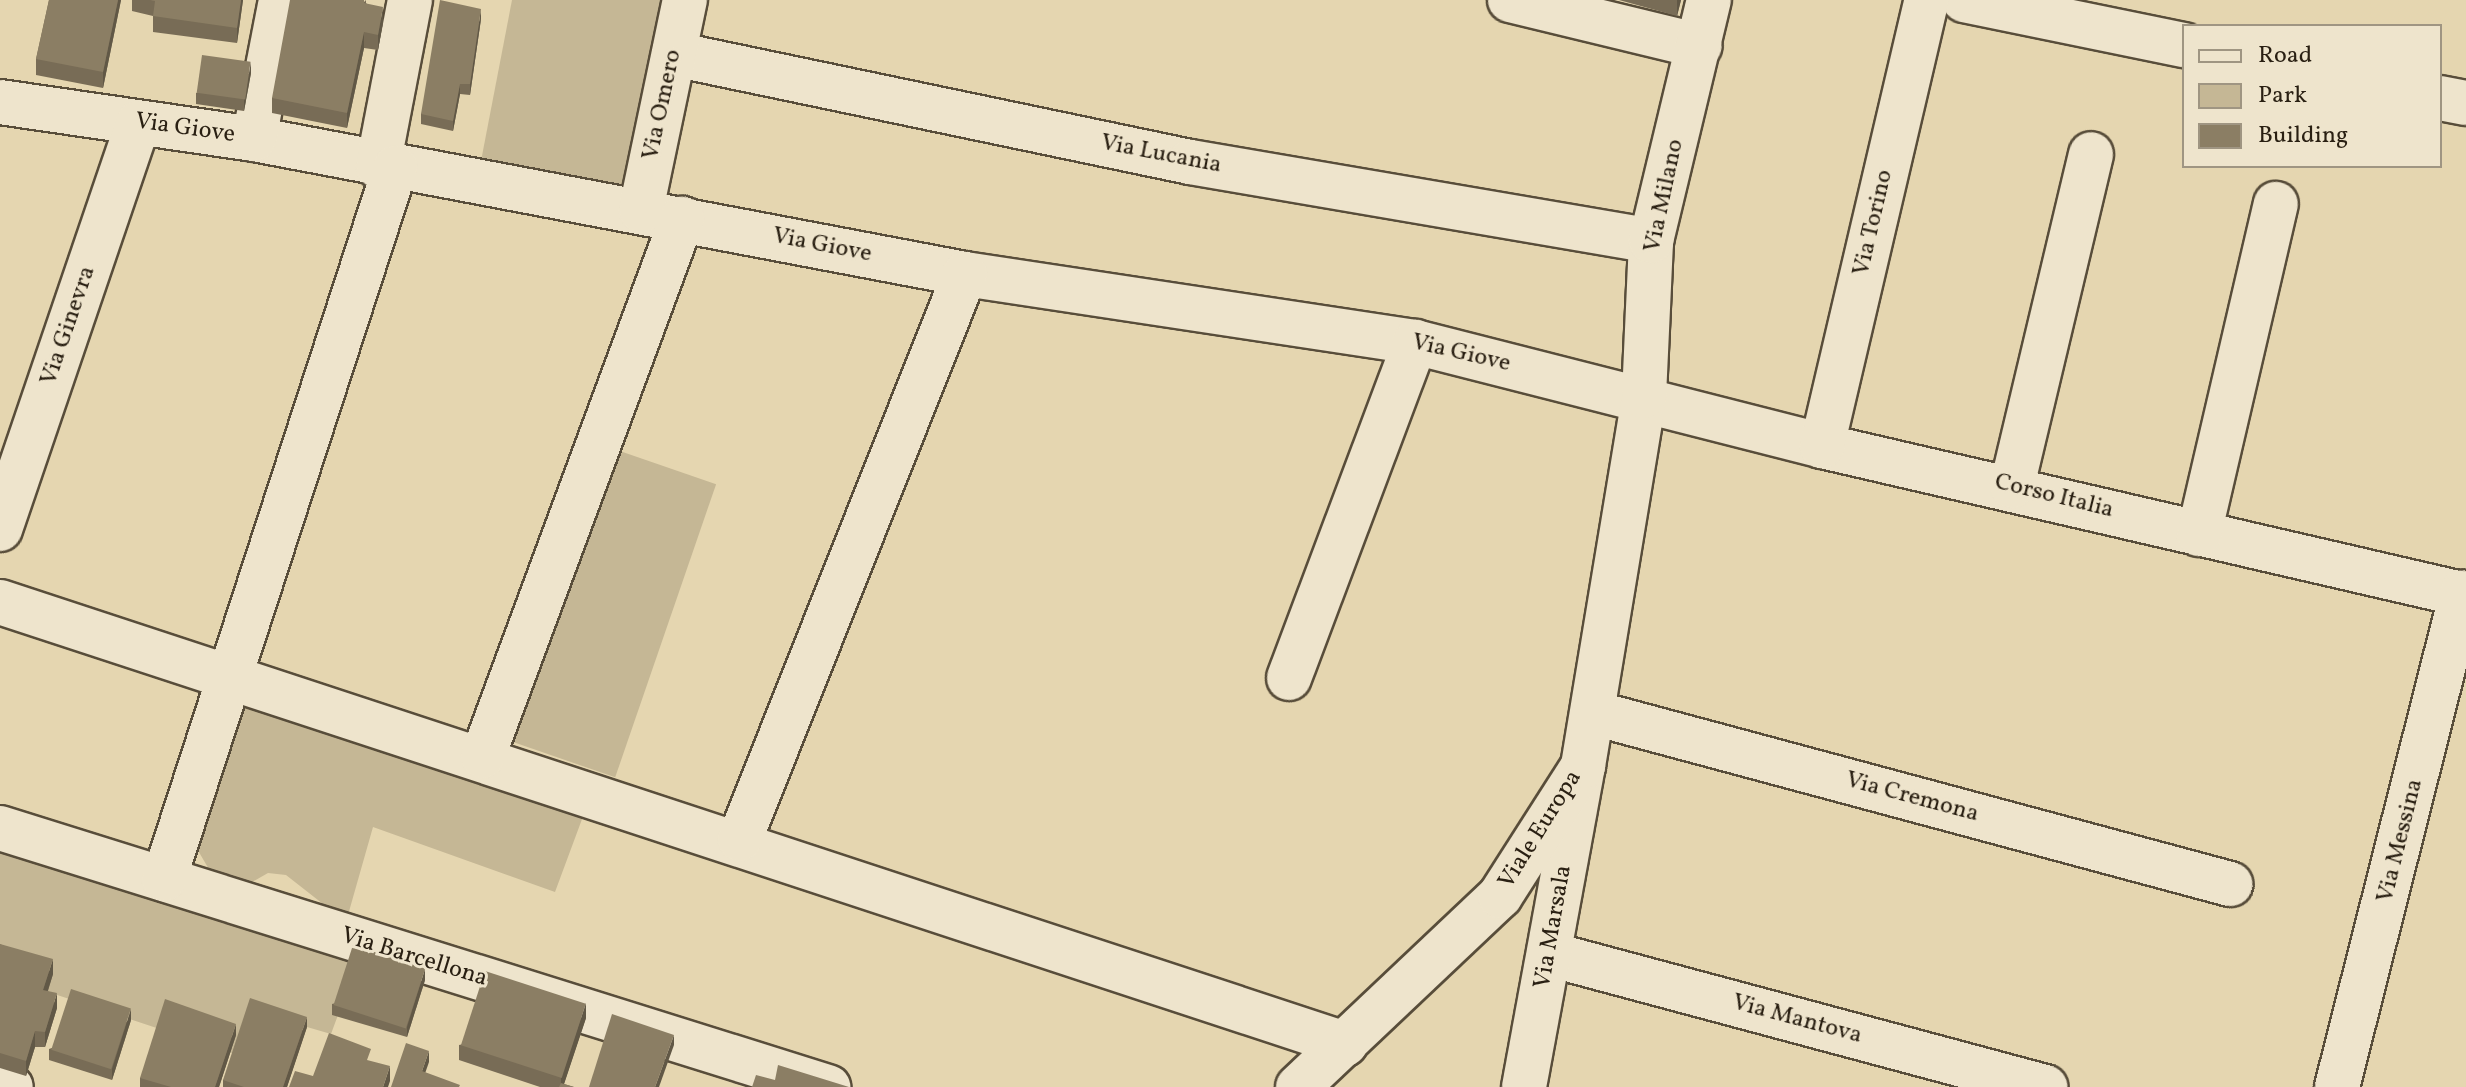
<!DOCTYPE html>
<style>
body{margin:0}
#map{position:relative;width:2466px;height:1087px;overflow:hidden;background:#e5d6b0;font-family:Vollkorn,serif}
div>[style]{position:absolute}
.green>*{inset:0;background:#c5b795;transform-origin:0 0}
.roads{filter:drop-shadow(2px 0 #584d3a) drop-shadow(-2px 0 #584d3a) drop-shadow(0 2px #584d3a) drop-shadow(0 -2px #584d3a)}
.street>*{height:44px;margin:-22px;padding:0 22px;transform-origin:22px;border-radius:22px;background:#eee4cc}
.secondary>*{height:44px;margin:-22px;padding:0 22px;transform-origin:22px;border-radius:22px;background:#eee4cc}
.wall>*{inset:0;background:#786c56}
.shaded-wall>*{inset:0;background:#615846}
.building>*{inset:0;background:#8b7e64;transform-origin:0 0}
span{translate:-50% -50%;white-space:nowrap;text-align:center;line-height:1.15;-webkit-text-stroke:6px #eee4cc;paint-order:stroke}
.street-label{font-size:24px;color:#291f12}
.legend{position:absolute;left:2182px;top:24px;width:260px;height:144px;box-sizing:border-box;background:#eee4cc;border:2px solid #9f9582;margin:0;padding:10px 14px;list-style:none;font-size:24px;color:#291f12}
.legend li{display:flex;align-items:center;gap:16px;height:40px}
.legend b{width:40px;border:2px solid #9f9582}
</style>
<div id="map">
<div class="green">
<div style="clip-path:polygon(512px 0,668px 0,626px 186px,481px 161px)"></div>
<div style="left:614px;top:449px;width:108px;height:310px;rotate:19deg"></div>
<div style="clip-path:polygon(239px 696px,588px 803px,555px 892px,373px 827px,346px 922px,286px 875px,268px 873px,252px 882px,210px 871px,193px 842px)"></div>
<div style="clip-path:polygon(0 849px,359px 958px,331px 1034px,307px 1027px,235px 1054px,0 976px)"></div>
</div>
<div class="roads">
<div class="street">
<div style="left:1510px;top:0;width:195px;rotate:13.6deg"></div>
<div style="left:1964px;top:0;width:225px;rotate:11.6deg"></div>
<div style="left:674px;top:54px;width:527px;rotate:11.82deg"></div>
<div style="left:1190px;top:162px;width:468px;rotate:9.7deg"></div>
<div style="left:2440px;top:98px;width:26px;rotate:11deg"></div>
<div style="left:0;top:102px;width:257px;rotate:8.3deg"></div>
<div style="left:254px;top:139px;width:724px;rotate:10.75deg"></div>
<div style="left:965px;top:274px;width:455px;rotate:8.6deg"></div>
<div style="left:1415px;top:342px;width:420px;rotate:14.3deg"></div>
<div style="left:1822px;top:446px;width:661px;rotate:13.03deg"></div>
<div style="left:254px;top:139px;width:142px;rotate:-79deg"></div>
<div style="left:378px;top:166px;width:169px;rotate:-79.1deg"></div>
<div style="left:641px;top:210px;width:215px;rotate:-78.2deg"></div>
<div style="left:1822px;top:446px;width:458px;rotate:-76.8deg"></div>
<div style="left:2012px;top:486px;width:341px;rotate:-76.6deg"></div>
<div style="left:0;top:529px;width:429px;rotate:-71.2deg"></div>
<div style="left:2199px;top:534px;width:339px;rotate:-76.9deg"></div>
<div style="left:0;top:602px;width:1416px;rotate:18.19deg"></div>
<div style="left:1289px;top:678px;width:359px;rotate:-69.4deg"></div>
<div style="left:1594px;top:713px;width:659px;rotate:15.05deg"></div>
<div style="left:483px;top:756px;width:573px;rotate:-69.67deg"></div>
<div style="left:0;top:828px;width:868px;rotate:17.37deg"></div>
<div style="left:740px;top:839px;width:608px;rotate:-68.29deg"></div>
<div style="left:164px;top:879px;width:748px;rotate:-72deg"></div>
<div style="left:1549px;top:954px;width:514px;rotate:15.01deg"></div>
<div style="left:0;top:1084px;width:11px;rotate:15deg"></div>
<div style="left:1524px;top:1087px;width:326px;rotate:-79.6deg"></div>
<div style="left:2337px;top:1087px;width:510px;rotate:-75.8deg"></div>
</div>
<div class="secondary">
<div style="left:1298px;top:1087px;width:278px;rotate:-43.4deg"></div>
<div style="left:1500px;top:896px;width:154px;rotate:-57.4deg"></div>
<div style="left:1583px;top:766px;width:375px;rotate:-80.6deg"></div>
<div style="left:1644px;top:396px;width:155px;rotate:-87.4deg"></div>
<div style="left:1651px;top:241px;width:248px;rotate:-76.5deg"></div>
</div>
</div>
<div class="wall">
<div style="clip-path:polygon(49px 0,121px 0,103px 88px,36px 75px,36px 59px)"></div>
<div style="clip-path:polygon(132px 0,243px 0,237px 43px,153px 32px,153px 16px,132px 11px)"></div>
<div style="clip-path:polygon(366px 0,366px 3px,383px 22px,378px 50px,364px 48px,347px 128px,272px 113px,272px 98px)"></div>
<div style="clip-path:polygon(1619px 0,1681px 0,1677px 16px)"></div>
<div style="clip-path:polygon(481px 19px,470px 95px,460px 94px,453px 131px,421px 124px,421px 114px)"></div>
<div style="clip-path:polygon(251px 73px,244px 111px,196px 104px,196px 93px)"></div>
<div style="clip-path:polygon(0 944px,53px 974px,48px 991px,57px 1008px,45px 1047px,35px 1047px,26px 1076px,0 1068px)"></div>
<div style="clip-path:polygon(425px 980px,407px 1037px,332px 1015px,332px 1004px)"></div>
<div style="clip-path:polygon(586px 1018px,564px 1084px,574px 1087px,540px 1087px,459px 1060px,459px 1045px)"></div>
<div style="clip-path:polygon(131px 1020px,112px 1080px,49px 1060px,49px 1049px)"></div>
<div style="clip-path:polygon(307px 1027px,287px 1087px,223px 1087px,223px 1080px)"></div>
<div style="clip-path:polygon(236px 1035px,219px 1087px,140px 1087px,140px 1078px)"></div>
</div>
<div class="shaded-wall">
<div style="clip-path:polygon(118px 0,121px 0,103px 88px,103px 72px)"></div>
<div style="clip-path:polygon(241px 0,243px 0,237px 43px,237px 28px)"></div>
<div style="clip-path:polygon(1677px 0,1681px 0,1677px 16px)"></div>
<div style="clip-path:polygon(383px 7px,383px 22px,378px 50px,378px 35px)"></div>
<div style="clip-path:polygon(481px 9px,481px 19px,470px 95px,470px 84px)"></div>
<div style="clip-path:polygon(364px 32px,364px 48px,347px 128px,347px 113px)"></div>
<div style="clip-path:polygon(251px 62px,251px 73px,244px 111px,244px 101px)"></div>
<div style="clip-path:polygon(460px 84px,460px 94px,453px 131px,453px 121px)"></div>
<div style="clip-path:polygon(53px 959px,53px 974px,43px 1005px,43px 990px)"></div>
<div style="clip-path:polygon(425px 969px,425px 980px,407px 1037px,407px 1027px)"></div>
<div style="clip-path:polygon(57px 993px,57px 1008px,45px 1047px,45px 1032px)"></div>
<div style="clip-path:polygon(586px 1003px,586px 1018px,563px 1087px,561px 1087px,561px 1078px)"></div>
<div style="clip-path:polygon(131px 1009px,131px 1020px,112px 1080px,112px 1069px)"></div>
<div style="clip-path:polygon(307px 1017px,307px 1027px,287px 1087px,283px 1087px)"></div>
<div style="clip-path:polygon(236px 1024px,236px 1035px,219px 1087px,215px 1087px)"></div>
<div style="clip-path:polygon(35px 1031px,35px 1047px,26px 1076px,26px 1061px)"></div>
<div style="clip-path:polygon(674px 1035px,674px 1045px,659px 1087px,655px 1087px)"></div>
<div style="clip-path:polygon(429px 1051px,429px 1062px,422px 1082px,422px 1071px)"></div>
<div style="clip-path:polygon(390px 1066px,390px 1081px,388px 1087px,383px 1087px)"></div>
</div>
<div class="building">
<div style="clip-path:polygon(49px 0,118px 0,103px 72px,36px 59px)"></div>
<div style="clip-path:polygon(150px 0,241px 0,237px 28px,153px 16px,155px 1px)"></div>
<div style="clip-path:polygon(290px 0,364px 0,364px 3px,383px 7px,378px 35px,364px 32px,347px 113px,272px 98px)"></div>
<div style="clip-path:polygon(440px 0,481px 9px,470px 84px,460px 84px,453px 121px,421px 114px)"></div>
<div style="left:202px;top:55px;width:49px;height:38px;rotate:8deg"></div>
<div style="clip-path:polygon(0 944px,53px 959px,43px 990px,57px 993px,45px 1032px,35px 1031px,26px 1061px,0 1053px)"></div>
<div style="left:353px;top:945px;width:76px;height:63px;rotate:18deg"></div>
<div style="left:485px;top:971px;width:106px;height:78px;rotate:18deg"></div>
<div style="left:71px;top:989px;width:63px;height:64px;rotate:18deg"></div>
<div style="clip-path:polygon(250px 998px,307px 1017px,283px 1087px,244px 1087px,223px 1080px)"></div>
<div style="clip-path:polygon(165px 999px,236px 1024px,215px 1087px,171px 1087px,140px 1078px)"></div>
<div style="clip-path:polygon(612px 1014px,674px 1035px,655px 1087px,589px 1087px)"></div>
<div style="clip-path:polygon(329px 1033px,371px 1049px,367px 1060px,390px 1066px,383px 1087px,289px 1087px,295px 1071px,313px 1076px)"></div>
<div style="clip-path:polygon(406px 1043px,429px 1051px,422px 1071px,460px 1085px,459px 1087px,391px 1087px)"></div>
<div style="clip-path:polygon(778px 1065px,849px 1087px,752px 1087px,756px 1075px,775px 1080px)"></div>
<div style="clip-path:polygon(561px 1083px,574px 1087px,559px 1087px)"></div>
</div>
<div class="street-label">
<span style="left:663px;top:105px;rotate:-78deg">Via Omero</span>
<span style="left:185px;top:129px;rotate:8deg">Via Giove</span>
<span style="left:1161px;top:155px;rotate:11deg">Via Lucania</span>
<span style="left:1665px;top:196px;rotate:-78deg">Via Milano</span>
<span style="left:1874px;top:223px;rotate:-77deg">Via Torino</span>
<span style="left:822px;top:246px;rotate:11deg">Via Giove</span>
<span style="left:69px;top:326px;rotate:-71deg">Via Ginevra</span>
<span style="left:1461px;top:354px;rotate:13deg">Via Giove</span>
<span style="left:2054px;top:497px;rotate:14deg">Corso Italia</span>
<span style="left:1912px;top:798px;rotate:15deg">Via Cremona</span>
<span style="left:1541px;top:830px;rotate:-58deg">Viale Europa</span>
<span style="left:2401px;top:841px;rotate:-76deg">Via Messina</span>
<span style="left:1554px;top:927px;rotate:-80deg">Via Marsala</span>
<span style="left:414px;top:958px;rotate:17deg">Via Barcellona</span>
<span style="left:1797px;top:1020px;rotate:15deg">Via Mantova</span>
</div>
<ul class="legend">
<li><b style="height:10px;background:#eee4cc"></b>Road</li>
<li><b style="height:22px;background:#c5b795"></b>Park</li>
<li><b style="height:22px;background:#8b7e64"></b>Building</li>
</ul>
</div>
